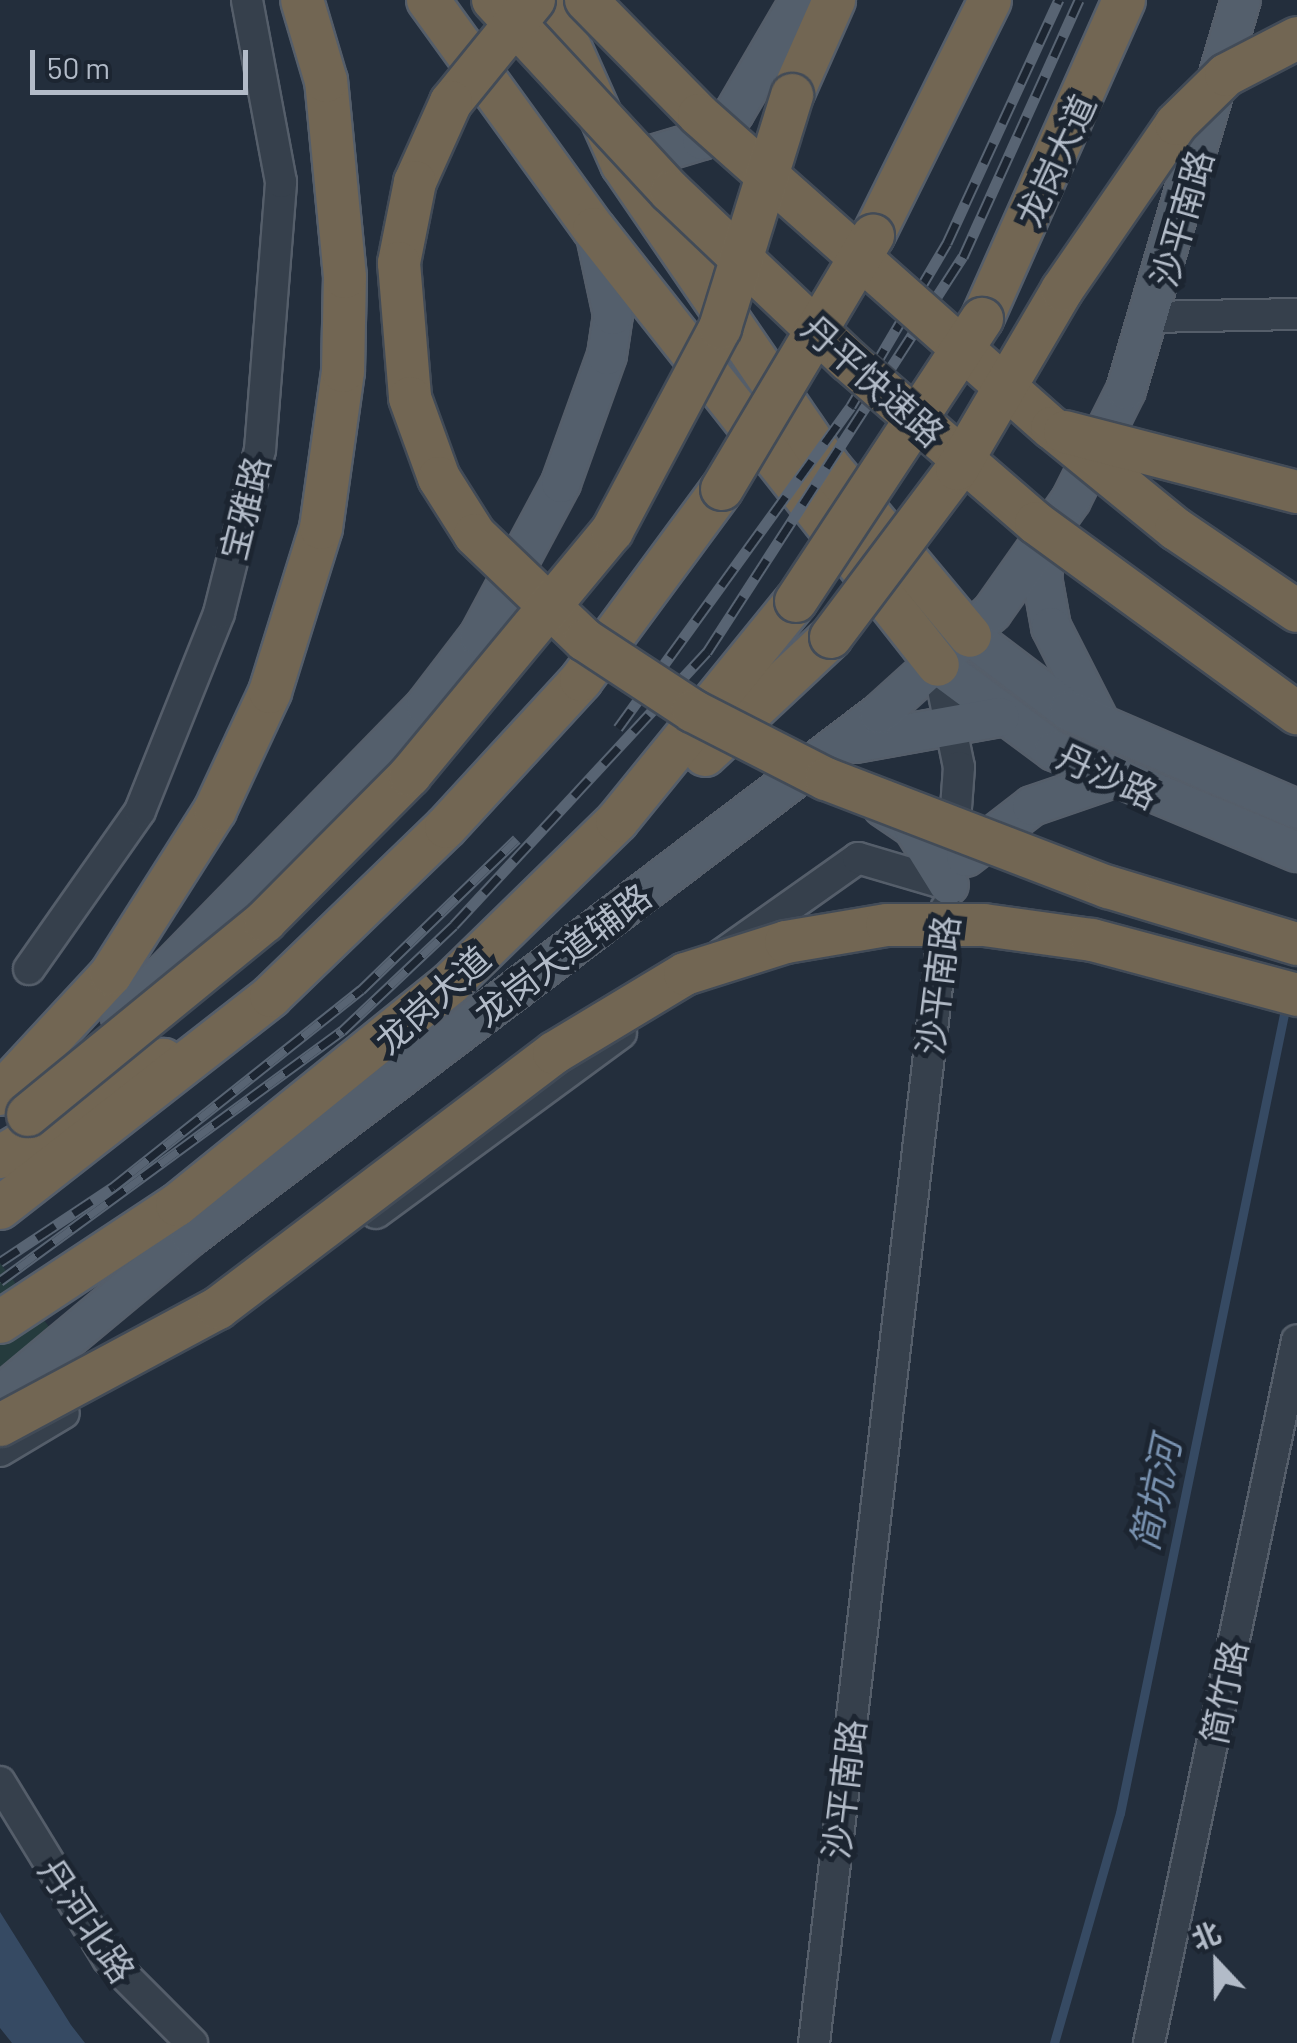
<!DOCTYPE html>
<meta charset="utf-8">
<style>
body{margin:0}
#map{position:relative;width:1297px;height:2043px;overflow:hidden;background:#232e3c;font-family:Barlow,"Noto Sans SC",sans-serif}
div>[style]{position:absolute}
.green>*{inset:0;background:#253b3d}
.water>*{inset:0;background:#364a63}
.stream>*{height:9px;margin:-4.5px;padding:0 4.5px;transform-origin:4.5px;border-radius:4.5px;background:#364a63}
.roads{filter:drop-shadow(2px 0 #555e6a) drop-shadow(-2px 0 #555e6a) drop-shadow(0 2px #555e6a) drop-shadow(0 -2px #555e6a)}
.minor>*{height:30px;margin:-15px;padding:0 15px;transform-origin:15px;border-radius:15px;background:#36404c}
.major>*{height:38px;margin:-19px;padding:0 19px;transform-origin:19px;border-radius:19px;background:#545f6c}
.highway>*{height:42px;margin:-21px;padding:0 21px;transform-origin:21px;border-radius:21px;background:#726653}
.rail>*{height:11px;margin-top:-5.5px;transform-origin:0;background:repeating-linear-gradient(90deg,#1c2531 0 22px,#586473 0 44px);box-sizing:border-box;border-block:2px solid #586473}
.bridges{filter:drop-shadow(2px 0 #424b57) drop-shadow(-2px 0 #424b57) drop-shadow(0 2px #424b57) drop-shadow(0 -2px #424b57)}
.highway-bridge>*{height:42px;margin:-21px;padding:0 21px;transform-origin:21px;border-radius:21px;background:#726653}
span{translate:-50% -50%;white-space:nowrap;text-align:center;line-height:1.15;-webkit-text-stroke:10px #1c2531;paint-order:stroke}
.street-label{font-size:35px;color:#b2bbc8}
.water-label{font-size:38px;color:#7992b0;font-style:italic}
.north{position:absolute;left:1167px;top:1913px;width:100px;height:100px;-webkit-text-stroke:8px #1c2531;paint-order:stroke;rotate:338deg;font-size:28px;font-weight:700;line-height:40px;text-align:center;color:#b2bbc8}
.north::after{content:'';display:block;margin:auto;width:35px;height:45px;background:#b2bbc8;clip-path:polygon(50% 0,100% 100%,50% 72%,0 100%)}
.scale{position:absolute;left:30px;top:50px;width:218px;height:45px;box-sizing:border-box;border:5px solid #b2bbc8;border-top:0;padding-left:12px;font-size:30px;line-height:35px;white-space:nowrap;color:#b2bbc8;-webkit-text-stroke:8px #1c2531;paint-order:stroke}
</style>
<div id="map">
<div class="green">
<div style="clip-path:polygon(0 1263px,90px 1380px,0 1432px)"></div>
</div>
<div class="water">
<div style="clip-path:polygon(0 1912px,71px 2025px,85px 2043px,12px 2043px,0 2028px)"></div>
</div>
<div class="stream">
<div style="left:1054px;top:2043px;width:239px;rotate:-74deg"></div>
<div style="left:1120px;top:1813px;width:826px;rotate:-78.4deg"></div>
</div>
<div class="roads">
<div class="minor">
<div style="left:1152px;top:317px;width:145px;rotate:-1.2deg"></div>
<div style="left:938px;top:665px;width:104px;rotate:78.4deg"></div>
<div style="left:959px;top:767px;width:81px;rotate:94.2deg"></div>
<div style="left:721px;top:955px;width:168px;rotate:-35.3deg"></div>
<div style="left:858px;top:858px;width:95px;rotate:16.5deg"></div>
<div style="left:29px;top:969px;width:193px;rotate:-54.9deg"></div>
<div style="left:140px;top:811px;width:213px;rotate:-68.2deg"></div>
<div style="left:219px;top:613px;width:168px;rotate:-75.9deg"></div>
<div style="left:260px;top:450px;width:269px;rotate:-85.5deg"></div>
<div style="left:281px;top:182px;width:185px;rotate:-100.6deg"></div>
<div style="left:376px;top:1213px;width:304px;rotate:-36.3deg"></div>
<div style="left:0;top:1451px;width:74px;rotate:-30.7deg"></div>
<div style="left:0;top:1782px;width:207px;rotate:58.6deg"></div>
<div style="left:108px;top:1959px;width:119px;rotate:45deg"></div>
<div style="left:814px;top:2043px;width:1142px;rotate:-83.36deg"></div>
<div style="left:1149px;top:2043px;width:718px;rotate:-78.11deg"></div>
</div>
<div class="major">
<div style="left:622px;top:164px;width:84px;rotate:-16.7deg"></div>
<div style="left:702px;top:140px;width:42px;rotate:-40.2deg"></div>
<div style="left:734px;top:113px;width:131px;rotate:-59.7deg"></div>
<div style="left:1048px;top:536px;width:41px;rotate:98.3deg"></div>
<div style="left:1042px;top:577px;width:51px;rotate:79.8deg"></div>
<div style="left:1051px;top:627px;width:112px;rotate:63deg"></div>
<div style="left:970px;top:636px;width:124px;rotate:37.1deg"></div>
<div style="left:1069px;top:711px;width:248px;rotate:23.3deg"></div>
<div style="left:938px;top:665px;width:144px;rotate:36.6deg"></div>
<div style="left:1054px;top:751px;width:263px;rotate:22.6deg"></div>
<div style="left:855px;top:743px;width:147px;rotate:-10.2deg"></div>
<div style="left:883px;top:807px;width:36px;rotate:34deg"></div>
<div style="left:913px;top:827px;width:68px;rotate:58.2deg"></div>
<div style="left:966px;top:857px;width:83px;rotate:-37.7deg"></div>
<div style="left:1032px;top:806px;width:83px;rotate:-18.9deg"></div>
<div style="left:121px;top:1018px;width:437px;rotate:-45.7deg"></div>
<div style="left:426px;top:705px;width:87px;rotate:-52.5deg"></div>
<div style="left:479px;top:636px;width:174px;rotate:-61.8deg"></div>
<div style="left:561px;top:483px;width:136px;rotate:-70.2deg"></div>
<div style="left:607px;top:355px;width:40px;rotate:-81.5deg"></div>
<div style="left:613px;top:315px;width:81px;rotate:-102.1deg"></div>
<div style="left:0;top:1395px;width:249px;rotate:-39.8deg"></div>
<div style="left:191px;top:1236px;width:864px;rotate:-37.19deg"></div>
<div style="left:879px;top:714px;width:152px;rotate:-42.1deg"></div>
<div style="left:992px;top:612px;width:137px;rotate:-54.8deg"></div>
<div style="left:1071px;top:500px;width:123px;rotate:-63.4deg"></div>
<div style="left:1126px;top:390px;width:407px;rotate:-73.6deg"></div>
</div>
<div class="highway">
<div style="left:428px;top:0;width:283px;rotate:54.1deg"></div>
<div style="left:594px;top:229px;width:555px;rotate:51.73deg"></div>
<div style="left:549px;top:0;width:180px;rotate:66deg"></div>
<div style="left:622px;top:164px;width:370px;rotate:55.6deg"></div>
<div style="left:831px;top:469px;width:217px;rotate:50.2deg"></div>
<div style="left:792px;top:95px;width:104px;rotate:-66.1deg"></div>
<div style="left:873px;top:236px;width:263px;rotate:-63.6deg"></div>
<div style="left:982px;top:319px;width:349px;rotate:-66deg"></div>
<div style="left:705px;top:755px;width:173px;rotate:-43.1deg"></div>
<div style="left:0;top:1094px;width:163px;rotate:-47.2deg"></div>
<div style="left:111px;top:974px;width:194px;rotate:-57.6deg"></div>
<div style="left:215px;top:810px;width:130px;rotate:-65deg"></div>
<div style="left:270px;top:692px;width:172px;rotate:-72.7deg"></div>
<div style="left:321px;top:528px;width:159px;rotate:-82deg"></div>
<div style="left:343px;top:371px;width:94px;rotate:-88.8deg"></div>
<div style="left:345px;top:277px;width:197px;rotate:-95.5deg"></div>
<div style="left:326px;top:81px;width:84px;rotate:-106.5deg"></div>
<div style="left:0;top:1157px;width:190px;rotate:-30.8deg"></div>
<div style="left:0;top:1208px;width:344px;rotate:-38deg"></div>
<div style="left:271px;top:996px;width:243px;rotate:-44deg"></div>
<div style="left:446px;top:827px;width:200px;rotate:-47.4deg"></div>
<div style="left:581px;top:680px;width:237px;rotate:-53.6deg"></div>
<div style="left:0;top:1322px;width:212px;rotate:-33.5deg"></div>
<div style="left:177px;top:1205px;width:353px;rotate:-39deg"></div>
<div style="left:451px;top:983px;width:232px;rotate:-44.3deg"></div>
<div style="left:617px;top:821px;width:284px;rotate:-50.9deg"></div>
</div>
</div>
<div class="rail">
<div style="left:618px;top:728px;width:397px;rotate:-54.1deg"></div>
<div style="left:851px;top:406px;width:189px;rotate:-59.5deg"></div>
<div style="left:947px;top:243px;width:268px;rotate:-65.3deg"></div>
<div style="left:0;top:1262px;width:136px;rotate:-33.6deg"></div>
<div style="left:113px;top:1187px;width:317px;rotate:-38.5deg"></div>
<div style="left:361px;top:990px;width:217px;rotate:-44.1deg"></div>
<div style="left:0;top:1281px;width:424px;rotate:-36.2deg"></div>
<div style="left:342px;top:1031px;width:154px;rotate:-43.4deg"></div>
<div style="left:454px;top:925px;width:372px;rotate:-47.2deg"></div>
<div style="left:707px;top:652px;width:471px;rotate:-57.1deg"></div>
<div style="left:963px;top:257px;width:282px;rotate:-65.7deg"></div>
</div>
<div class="bridges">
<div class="highway-bridge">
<div style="left:493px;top:0;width:262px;rotate:47.2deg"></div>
<div style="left:671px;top:192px;width:244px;rotate:43.5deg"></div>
<div style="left:848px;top:360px;width:249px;rotate:40.9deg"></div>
<div style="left:1036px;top:523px;width:323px;rotate:36.1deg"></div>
<div style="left:534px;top:0;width:132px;rotate:129.1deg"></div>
<div style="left:451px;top:102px;width:88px;rotate:114.2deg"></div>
<div style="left:415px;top:182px;width:83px;rotate:101.2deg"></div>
<div style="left:399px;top:263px;width:135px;rotate:85.3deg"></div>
<div style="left:410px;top:398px;width:85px;rotate:70.1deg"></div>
<div style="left:439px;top:478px;width:67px;rotate:57.7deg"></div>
<div style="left:475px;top:535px;width:152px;rotate:43.7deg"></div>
<div style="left:585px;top:640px;width:129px;rotate:33.3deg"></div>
<div style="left:693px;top:711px;width:149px;rotate:27.1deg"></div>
<div style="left:826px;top:779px;width:302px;rotate:21deg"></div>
<div style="left:1108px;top:887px;width:197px;rotate:16.8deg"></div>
<div style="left:586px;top:0;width:161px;rotate:45.5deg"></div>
<div style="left:699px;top:115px;width:472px;rotate:41.6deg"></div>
<div style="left:1052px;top:428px;width:160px;rotate:39.2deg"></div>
<div style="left:1176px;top:529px;width:146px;rotate:34.1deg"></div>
<div style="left:1065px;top:432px;width:240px;rotate:14.5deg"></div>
<div style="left:722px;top:489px;width:295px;rotate:-59.2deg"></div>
<div style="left:796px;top:601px;width:338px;rotate:-56.6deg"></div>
<div style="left:831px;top:637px;width:210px;rotate:-53.1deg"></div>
<div style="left:957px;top:469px;width:208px;rotate:-59.6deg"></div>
<div style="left:1062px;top:290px;width:201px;rotate:-55.5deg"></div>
<div style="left:1176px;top:124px;width:70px;rotate:-44.4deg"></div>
<div style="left:1226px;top:75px;width:80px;rotate:-27.5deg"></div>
<div style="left:28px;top:1115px;width:306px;rotate:-39.3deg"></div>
<div style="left:265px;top:921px;width:206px;rotate:-45.2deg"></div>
<div style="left:410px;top:775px;width:317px;rotate:-50.4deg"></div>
<div style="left:612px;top:531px;width:230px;rotate:-62deg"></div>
<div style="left:720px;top:328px;width:244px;rotate:-72.8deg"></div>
<div style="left:0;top:1425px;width:247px;rotate:-28.2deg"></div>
<div style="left:218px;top:1308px;width:422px;rotate:-37.2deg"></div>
<div style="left:554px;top:1053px;width:153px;rotate:-31.1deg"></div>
<div style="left:685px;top:974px;width:106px;rotate:-17.6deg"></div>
<div style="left:786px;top:942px;width:102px;rotate:-9.6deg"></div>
<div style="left:887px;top:925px;width:97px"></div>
<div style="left:984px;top:925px;width:109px;rotate:7.9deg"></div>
<div style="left:1092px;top:940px;width:212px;rotate:15deg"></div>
</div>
</div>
<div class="street-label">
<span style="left:1055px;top:160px;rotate:-65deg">龙岗大道</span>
<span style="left:1181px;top:218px;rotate:-74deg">沙平南路</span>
<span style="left:874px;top:380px;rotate:42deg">丹平快速路</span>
<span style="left:244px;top:508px;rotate:-76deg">宝雅路</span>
<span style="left:1108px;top:775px;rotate:25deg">丹沙路</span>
<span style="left:562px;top:954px;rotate:-37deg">龙岗大道辅路</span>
<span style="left:937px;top:985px;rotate:-83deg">沙平南路</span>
<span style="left:432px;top:999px;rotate:-42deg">龙岗大道</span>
<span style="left:1223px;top:1692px;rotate:-78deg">简竹路</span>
<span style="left:843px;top:1789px;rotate:-83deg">沙平南路</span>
<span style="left:88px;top:1920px;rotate:56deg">丹河北路</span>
</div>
<div class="water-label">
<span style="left:1155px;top:1494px;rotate:-78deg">简坑河</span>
</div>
<div class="north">北</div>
<div class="scale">50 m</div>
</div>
